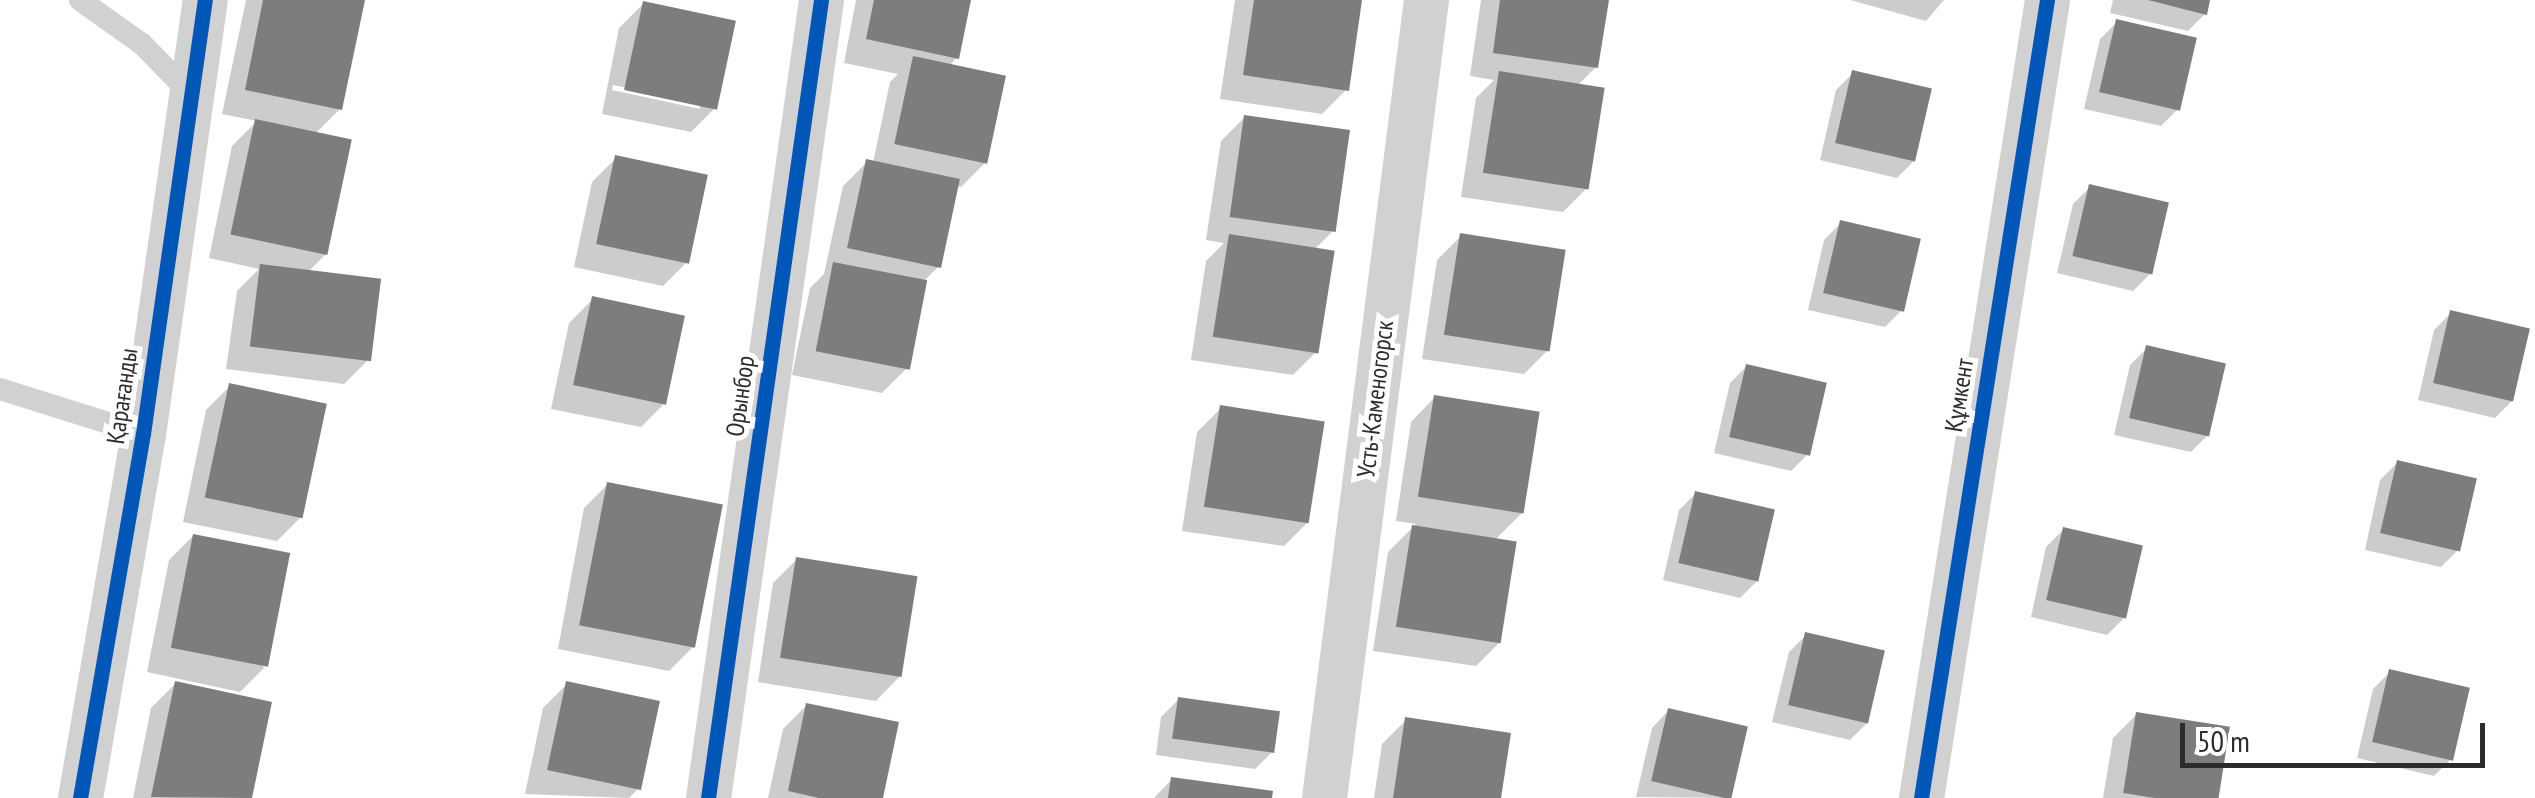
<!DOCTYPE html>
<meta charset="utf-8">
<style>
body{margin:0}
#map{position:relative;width:2535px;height:798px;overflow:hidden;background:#fff;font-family:"PT Sans Narrow",sans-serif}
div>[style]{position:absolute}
.shadow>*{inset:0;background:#0003}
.building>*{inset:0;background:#7d7d7d;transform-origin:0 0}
.service>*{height:22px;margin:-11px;padding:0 11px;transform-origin:11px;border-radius:11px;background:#d1d1d1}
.minor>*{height:45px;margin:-22.5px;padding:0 22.5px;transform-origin:22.5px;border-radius:22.5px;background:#d1d1d1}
.cycleway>*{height:15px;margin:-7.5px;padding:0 7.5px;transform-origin:7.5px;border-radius:7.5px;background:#0057b8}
span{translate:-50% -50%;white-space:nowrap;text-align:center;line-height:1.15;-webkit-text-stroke:10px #fff;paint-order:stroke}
.street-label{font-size:25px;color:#2c2c2c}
.scale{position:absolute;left:2180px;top:723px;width:305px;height:45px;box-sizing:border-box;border:5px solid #2c2c2c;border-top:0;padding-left:12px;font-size:30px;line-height:35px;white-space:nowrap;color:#2c2c2c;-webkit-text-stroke:8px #fff;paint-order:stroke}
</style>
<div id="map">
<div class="shadow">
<div style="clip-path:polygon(246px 0,362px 0,340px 109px,315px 134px,326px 254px,307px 273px,368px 360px,344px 384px,226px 369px,237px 291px,259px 269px,209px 258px,232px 146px,257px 121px,222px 114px)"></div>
<div style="clip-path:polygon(856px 0,969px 0,957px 57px,949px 66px,985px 163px,961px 187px,956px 186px,939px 266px,924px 281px,906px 369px,882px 393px,792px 375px,810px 288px,824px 274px,843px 186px,867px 162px,873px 163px,890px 82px,898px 74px,844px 63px)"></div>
<div style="clip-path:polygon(1235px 0,1360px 0,1346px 90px,1322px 114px,1220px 99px)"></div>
<div style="clip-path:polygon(1481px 0,1606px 0,1596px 67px,1578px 85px,1587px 188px,1563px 212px,1461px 197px,1476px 98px,1494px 80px,1470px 76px)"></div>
<div style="clip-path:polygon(1850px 0,1944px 0,1926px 21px)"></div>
<div style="clip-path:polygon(2113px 0,2208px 0,2205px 14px,2188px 31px,2110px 13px)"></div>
<div style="clip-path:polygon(evenodd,643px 4px,715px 108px,691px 132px,602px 114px,619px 28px,643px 4px,613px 85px,700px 103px,700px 109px,612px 90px,613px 85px)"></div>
<div style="clip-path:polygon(2117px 22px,2178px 109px,2161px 126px,2084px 109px,2100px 39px)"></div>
<div style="clip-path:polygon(1853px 73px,1914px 161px,1897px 178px,1820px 160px,1836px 90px)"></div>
<div style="clip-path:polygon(1245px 117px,1332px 232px,1314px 250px,1317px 351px,1293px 375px,1191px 360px,1206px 261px,1224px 243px,1206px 240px,1221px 141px)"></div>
<div style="clip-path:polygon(616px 158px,687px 262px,663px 286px,574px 267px,592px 182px)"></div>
<div style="clip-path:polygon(2090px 187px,2150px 274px,2133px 291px,2057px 273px,2073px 204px)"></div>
<div style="clip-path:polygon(1841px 223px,1902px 310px,1885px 327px,1808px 310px,1824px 240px)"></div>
<div style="clip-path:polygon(1461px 236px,1548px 350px,1524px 374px,1422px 359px,1437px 260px)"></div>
<div style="clip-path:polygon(593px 299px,665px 403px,641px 427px,551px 409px,569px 323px)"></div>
<div style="clip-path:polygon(2451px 313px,2512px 401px,2495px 418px,2418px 400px,2434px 330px)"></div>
<div style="clip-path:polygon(2147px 348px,2208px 435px,2191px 452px,2114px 435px,2130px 365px)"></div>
<div style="clip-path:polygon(1747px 366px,1808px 454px,1791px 471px,1714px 453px,1730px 383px)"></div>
<div style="clip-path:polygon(230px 386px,301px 517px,277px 541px,183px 522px,206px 410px)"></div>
<div style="clip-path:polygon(1435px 397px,1523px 512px,1495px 540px,1500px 642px,1476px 666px,1373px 651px,1388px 552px,1416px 524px,1396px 521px,1411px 422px)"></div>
<div style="clip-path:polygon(1221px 408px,1308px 522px,1284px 546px,1182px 531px,1197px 432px)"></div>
<div style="clip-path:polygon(2397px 463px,2458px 550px,2441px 567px,2365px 550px,2380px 480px)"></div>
<div style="clip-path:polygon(608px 484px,693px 647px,669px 671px,558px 649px,584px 508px)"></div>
<div style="clip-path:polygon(1696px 493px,1757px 581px,1740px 598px,1663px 580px,1679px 510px)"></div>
<div style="clip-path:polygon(2063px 530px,2124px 618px,2107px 635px,2031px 617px,2046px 547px)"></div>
<div style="clip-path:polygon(193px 536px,264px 668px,240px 692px,147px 672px,169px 560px)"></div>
<div style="clip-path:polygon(797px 559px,900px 676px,876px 701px,758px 682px,773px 583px)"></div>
<div style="clip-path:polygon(1806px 635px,1867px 723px,1850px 740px,1772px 722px,1789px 652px)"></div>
<div style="clip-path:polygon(2390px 672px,2451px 759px,2434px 776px,2357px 758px,2373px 689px)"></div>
<div style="clip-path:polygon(175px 684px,269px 704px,250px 798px,133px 798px,151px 708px)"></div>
<div style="clip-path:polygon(567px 684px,639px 788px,629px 798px,525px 794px,543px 708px)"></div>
<div style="clip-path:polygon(1178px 700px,1272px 752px,1255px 769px,1156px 755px,1161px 717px)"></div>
<div style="clip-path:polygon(807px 705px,881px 798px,768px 798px,783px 729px)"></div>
<div style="clip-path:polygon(1669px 710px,1746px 728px,1730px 798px,1636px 797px,1652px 728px)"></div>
<div style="clip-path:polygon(2137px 714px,2227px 729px,2217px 798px,2103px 798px,2113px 738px)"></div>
<div style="clip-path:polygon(1406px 720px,1499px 798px,1374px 798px,1382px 744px)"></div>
<div style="clip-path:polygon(1172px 779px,1270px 798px,1154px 798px)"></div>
</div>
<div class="building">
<div style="clip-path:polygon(263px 0,365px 0,342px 110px,245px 90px)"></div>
<div style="clip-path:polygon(874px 0,971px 0,959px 59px,866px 39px)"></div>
<div style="clip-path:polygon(1254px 0,1362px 0,1349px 91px,1243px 75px)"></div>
<div style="clip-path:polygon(1500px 0,1609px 0,1598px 68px,1493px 53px)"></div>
<div style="clip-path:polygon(2148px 0,2210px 0,2207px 15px)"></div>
<div style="left:643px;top:1px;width:95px;height:91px;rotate:12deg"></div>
<div style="left:2116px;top:19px;width:83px;height:75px;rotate:13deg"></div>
<div style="left:913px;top:56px;width:95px;height:90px;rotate:12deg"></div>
<div style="left:1852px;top:70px;width:82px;height:75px;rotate:13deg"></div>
<div style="left:1499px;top:71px;width:107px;height:103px;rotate:9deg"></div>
<div style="left:1244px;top:115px;width:107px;height:103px;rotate:8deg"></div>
<div style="left:255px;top:119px;width:99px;height:118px;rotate:12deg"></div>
<div style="left:615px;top:155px;width:95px;height:91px;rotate:12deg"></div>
<div style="left:866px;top:159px;width:96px;height:91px;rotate:12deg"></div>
<div style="left:2089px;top:184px;width:82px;height:74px;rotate:13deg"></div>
<div style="left:1840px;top:220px;width:83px;height:75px;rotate:13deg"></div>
<div style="left:1460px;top:233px;width:107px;height:103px;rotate:9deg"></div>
<div style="left:1229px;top:234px;width:107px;height:104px;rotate:9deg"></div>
<div style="left:833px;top:262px;width:96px;height:91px;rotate:11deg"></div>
<div style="left:260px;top:264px;width:122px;height:83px;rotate:7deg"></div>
<div style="left:592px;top:296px;width:95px;height:91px;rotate:12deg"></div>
<div style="left:2450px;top:310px;width:82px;height:75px;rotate:13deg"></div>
<div style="left:2146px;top:345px;width:82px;height:75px;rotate:13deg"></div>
<div style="left:1746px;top:364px;width:83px;height:75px;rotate:13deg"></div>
<div style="left:229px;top:383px;width:100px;height:117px;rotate:12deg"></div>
<div style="left:1434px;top:395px;width:107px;height:103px;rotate:9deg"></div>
<div style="left:1220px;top:405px;width:106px;height:103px;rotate:9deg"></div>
<div style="left:2397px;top:460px;width:82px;height:75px;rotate:13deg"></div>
<div style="left:607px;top:482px;width:118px;height:146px;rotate:11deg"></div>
<div style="left:1695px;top:491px;width:82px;height:74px;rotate:13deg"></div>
<div style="left:1412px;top:525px;width:106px;height:103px;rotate:9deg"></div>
<div style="left:2063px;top:527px;width:82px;height:75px;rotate:13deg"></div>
<div style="left:193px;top:534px;width:99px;height:116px;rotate:11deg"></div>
<div style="left:796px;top:557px;width:123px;height:102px;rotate:9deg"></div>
<div style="left:1805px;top:632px;width:82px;height:75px;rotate:13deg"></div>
<div style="left:2389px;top:669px;width:83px;height:75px;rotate:13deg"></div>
<div style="clip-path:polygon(175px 681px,272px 702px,252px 798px,151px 797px)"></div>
<div style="left:566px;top:681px;width:96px;height:91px;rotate:12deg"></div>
<div style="left:1178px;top:697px;width:103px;height:42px;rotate:8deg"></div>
<div style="clip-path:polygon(806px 703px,899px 722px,883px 798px,819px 798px,788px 791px)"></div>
<div style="left:1668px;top:708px;width:82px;height:75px;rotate:13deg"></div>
<div style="left:2136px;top:712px;width:95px;height:82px;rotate:9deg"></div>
<div style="clip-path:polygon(1405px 717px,1511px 733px,1501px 798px,1393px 798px)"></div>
<div style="clip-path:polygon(1171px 777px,1273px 791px,1272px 798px,1168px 798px)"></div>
</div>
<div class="service">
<div style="left:80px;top:0;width:76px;rotate:35.4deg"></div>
<div style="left:142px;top:44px;width:67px;rotate:45.6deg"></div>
<div style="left:0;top:389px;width:150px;rotate:17.5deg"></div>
</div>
<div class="minor">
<div style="left:80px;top:798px;width:369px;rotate:-80.2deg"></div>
<div style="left:143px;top:434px;width:438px;rotate:-81.9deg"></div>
<div style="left:708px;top:798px;width:806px;rotate:-81.94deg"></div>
<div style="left:1324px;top:798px;width:804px;rotate:-82.72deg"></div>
<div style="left:1921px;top:798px;width:808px;rotate:-81.03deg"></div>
</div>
<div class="cycleway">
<div style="left:80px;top:798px;width:369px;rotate:-80.2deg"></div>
<div style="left:143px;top:434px;width:438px;rotate:-81.9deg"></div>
<div style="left:708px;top:798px;width:806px;rotate:-81.94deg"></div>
<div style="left:1921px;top:798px;width:808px;rotate:-81.03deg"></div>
</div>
<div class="street-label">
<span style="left:1959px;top:395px;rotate:-81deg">Құмкент</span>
<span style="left:122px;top:396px;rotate:-82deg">Қарағанды</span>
<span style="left:740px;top:396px;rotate:-82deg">Орынбор</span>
<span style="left:1375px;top:399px;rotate:-83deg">Усть-Каменогорск</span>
</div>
<div class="scale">50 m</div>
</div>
